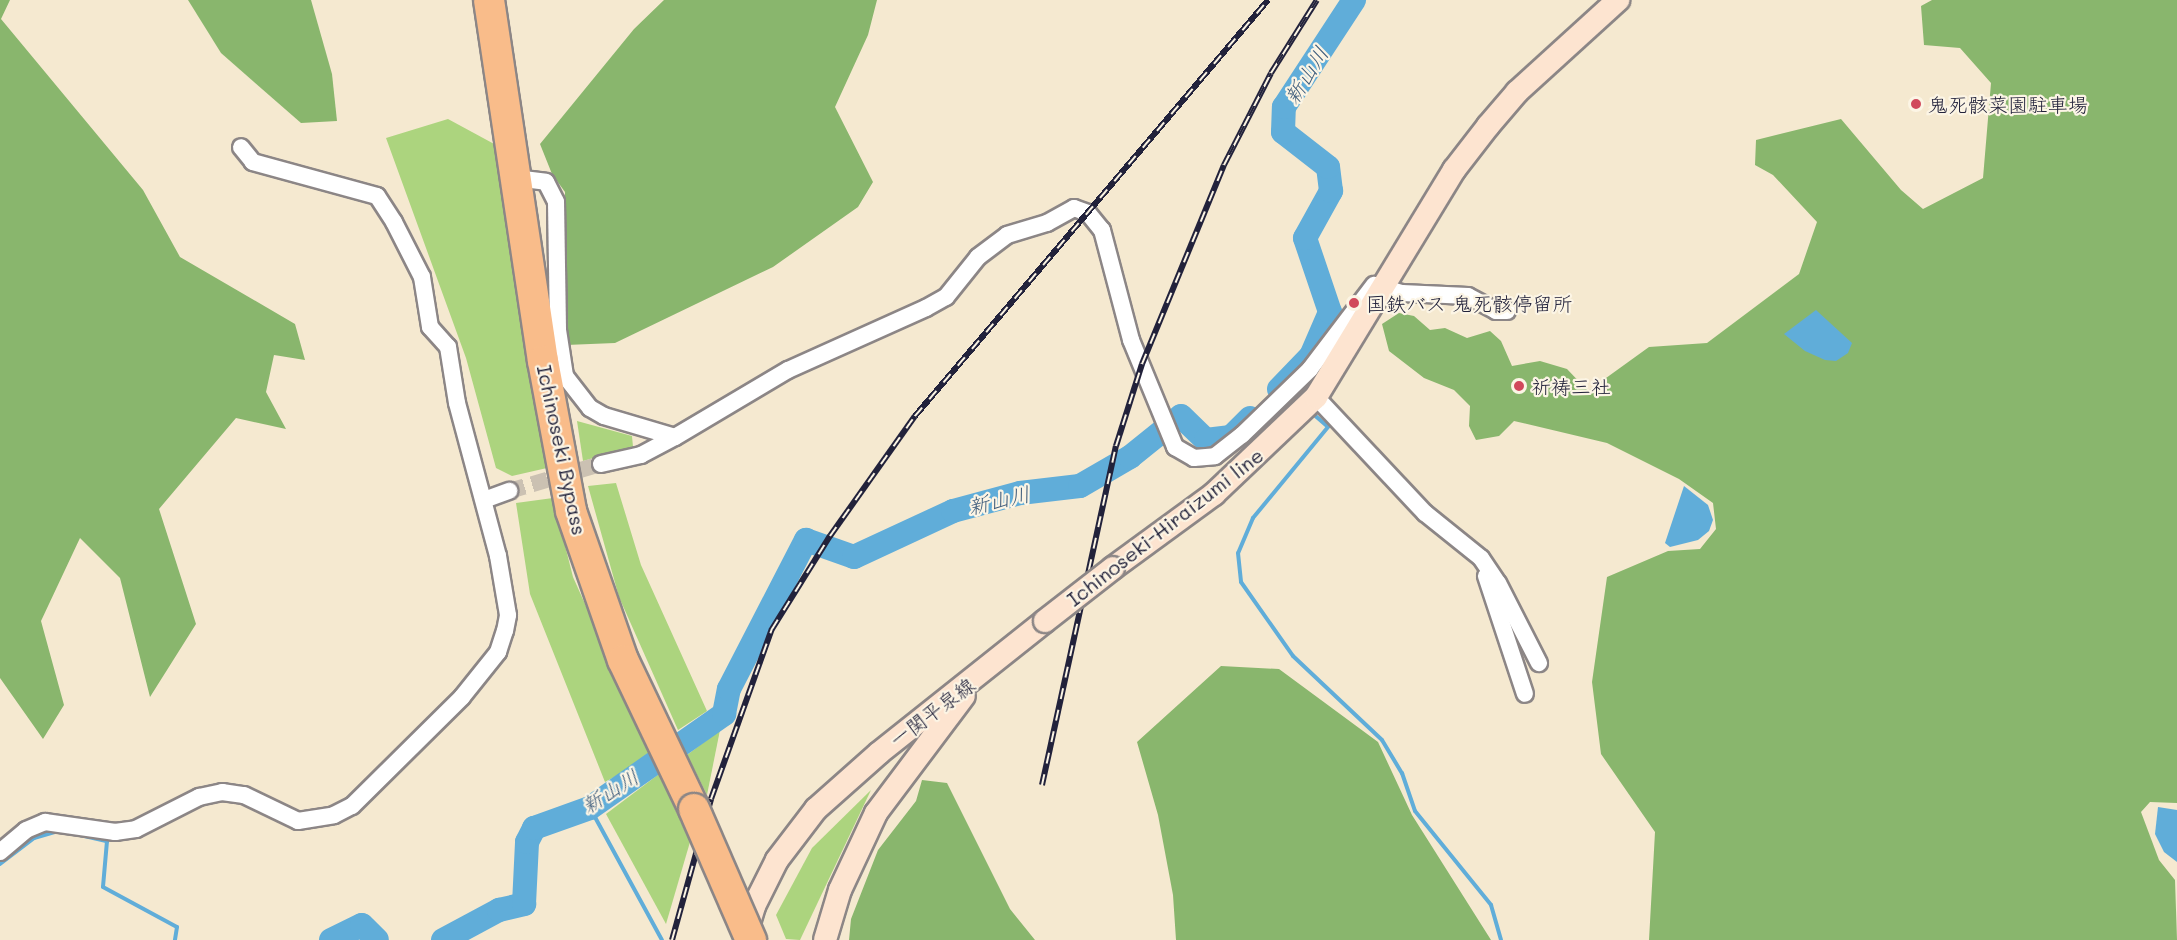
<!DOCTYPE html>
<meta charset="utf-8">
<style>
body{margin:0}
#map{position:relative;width:2177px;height:940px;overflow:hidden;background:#f5e9d0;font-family:Mali,"Klee One",sans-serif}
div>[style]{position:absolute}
.green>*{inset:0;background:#acd47e}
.forest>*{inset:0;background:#89b66d}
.water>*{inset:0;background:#60add9}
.stream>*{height:4px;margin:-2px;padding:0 2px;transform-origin:2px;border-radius:2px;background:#60add9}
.river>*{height:24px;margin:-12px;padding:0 12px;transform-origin:12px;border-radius:12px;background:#60add9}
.street-tunnel>*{height:16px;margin-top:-8px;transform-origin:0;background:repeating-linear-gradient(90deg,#cbc1b2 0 16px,transparent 0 24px)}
.roads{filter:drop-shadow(2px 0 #8c8686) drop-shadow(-2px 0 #8c8686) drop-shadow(0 2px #8c8686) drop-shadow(0 -2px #8c8686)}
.street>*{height:16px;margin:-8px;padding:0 8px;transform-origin:8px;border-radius:8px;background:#fff}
.secondary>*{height:22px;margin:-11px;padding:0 11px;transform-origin:11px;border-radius:11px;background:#fde4d0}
.highway>*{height:30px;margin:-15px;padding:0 15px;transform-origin:15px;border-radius:15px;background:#f9bc8a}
.rail>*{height:6px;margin-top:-3px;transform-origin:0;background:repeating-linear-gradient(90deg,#fcf5e5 0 11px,#22223b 0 22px);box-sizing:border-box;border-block:2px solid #22223b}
.bridges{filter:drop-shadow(2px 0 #8c8686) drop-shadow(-2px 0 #8c8686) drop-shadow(0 2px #8c8686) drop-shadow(0 -2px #8c8686)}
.secondary-bridge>*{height:22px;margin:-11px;padding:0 11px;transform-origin:11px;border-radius:11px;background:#fde4d0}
.highway-bridge>*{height:30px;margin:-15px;padding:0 15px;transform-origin:15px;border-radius:15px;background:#f9bc8a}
.dots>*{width:16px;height:16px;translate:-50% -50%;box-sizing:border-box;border:3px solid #fcf5e5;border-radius:50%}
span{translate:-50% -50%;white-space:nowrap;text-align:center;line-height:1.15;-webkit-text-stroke:4.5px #fcf5e5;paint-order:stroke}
.poi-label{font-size:20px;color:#22223b}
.left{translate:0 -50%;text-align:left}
.street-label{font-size:20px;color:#22223b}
.water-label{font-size:21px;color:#3b5a7a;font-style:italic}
</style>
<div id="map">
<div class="green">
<div style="clip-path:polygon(448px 119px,496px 145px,524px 345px,547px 468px,512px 476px,496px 468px,466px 358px,386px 138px)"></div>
<div style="clip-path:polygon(577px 421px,632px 436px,633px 447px,583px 461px)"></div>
<div style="clip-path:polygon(616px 483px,641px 565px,707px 711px,678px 730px,619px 597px,588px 486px)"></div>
<div style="clip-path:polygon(553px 498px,573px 577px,653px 756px,605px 782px,530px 594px,516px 503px)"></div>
<div style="clip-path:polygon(720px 730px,707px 795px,687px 755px)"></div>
<div style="clip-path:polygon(659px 774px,690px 842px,666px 924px,606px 814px)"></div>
<div style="clip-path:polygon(871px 790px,800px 940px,786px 939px,776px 915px,812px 848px)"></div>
</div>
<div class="forest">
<div style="clip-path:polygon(0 0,10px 0,1px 19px,143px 190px,180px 257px,295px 324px,305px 360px,274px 355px,266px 392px,286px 429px,236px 418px,159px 509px,196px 624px,150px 697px,120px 578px,80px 538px,41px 621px,64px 705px,43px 739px,0 678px)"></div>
<div style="clip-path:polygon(188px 0,311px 0,332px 74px,337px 121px,301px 123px,221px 53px)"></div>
<div style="clip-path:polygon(664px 0,877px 0,868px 35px,835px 107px,873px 182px,858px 207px,773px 267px,615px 343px,566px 345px,565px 192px,552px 174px,540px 144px,634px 29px)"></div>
<div style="clip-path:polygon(1932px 0,2177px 0,2177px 803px,2150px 802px,2141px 812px,2159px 860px,2175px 880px,2177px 940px,1649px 940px,1655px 832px,1601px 754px,1592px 682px,1607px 577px,1668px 551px,1700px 549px,1716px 529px,1713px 503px,1679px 479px,1607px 443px,1514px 421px,1499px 436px,1476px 440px,1469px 426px,1470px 406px,1454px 390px,1424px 378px,1389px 351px,1382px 324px,1399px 313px,1414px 316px,1430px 330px,1445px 328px,1467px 338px,1490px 331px,1501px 341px,1512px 366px,1540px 361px,1567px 369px,1588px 391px,1649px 347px,1707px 343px,1799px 274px,1817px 222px,1773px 175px,1755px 165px,1756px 140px,1841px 119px,1901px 190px,1923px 209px,1983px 178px,1991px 83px,1960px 48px,1924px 45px,1921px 6px)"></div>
<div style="clip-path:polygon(1221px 666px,1279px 669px,1378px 742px,1412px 815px,1491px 940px,1176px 940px,1173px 895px,1158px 815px,1137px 742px)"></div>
<div style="clip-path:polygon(922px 780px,947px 783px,1010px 909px,1035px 940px,849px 940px,851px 919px,878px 850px,916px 801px)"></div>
</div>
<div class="water">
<div style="clip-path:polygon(1816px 310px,1852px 343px,1848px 353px,1836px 361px,1825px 360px,1805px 351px,1784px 334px)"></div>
<div style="clip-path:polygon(1684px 486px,1708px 505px,1713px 520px,1709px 531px,1698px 540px,1670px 547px,1665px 543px)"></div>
<div style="clip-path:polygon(2158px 807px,2177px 810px,2177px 862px,2164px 852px,2155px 834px)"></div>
</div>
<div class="stream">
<div style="left:1312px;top:413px;width:21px;rotate:41deg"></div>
<div style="left:1328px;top:427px;width:118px;rotate:129.5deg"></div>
<div style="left:1253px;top:518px;width:38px;rotate:113deg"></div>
<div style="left:1238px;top:553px;width:29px;rotate:84deg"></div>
<div style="left:1241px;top:582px;width:90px;rotate:54.9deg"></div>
<div style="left:1293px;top:656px;width:122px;rotate:43.3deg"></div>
<div style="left:1382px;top:740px;width:39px;rotate:59deg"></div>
<div style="left:1402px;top:773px;width:40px;rotate:71.1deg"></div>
<div style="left:1415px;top:811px;width:121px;rotate:51deg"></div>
<div style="left:1491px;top:905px;width:36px;rotate:74deg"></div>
<div style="left:590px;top:808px;width:150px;rotate:61.4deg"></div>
<div style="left:80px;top:835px;width:28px;rotate:13deg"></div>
<div style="left:107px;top:841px;width:46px;rotate:95deg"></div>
<div style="left:103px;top:887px;width:84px;rotate:28.4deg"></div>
<div style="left:177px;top:927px;width:13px;rotate:99deg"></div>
<div style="left:0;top:864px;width:43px;rotate:-37.4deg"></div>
<div style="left:34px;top:838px;width:25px;rotate:-16deg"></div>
</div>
<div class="river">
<div style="left:1279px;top:389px;width:46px;rotate:-45.9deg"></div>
<div style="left:1311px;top:356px;width:48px;rotate:-66.6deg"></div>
<div style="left:1330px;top:312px;width:78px;rotate:-108.7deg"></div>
<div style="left:1305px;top:238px;width:54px;rotate:-61deg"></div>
<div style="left:1331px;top:191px;width:24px;rotate:-97deg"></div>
<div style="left:1328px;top:167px;width:57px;rotate:-142.1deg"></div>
<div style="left:1283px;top:132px;width:25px;rotate:-88deg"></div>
<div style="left:1284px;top:107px;width:128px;rotate:-56.8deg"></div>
<div style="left:331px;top:940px;width:34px;rotate:-26deg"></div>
<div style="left:362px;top:925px;width:21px;rotate:45deg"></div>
<div style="left:443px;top:940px;width:64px;rotate:-28.2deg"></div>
<div style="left:499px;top:910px;width:26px;rotate:-13deg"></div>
<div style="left:524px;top:904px;width:62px;rotate:-87.2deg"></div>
<div style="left:527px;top:842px;width:16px;rotate:-63deg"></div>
<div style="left:534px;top:828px;width:59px;rotate:-19.7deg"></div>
<div style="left:590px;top:808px;width:164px;rotate:-35deg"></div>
<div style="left:724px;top:714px;width:25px;rotate:-79deg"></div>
<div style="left:729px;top:689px;width:168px;rotate:-62.7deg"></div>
<div style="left:806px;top:540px;width:51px;rotate:19.5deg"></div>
<div style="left:854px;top:557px;width:109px;rotate:-24.9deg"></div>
<div style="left:953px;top:511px;width:69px;rotate:-15deg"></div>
<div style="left:1020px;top:493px;width:60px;rotate:-6.7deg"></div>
<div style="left:1080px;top:486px;width:58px;rotate:-30.1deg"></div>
<div style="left:1130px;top:457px;width:65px;rotate:-38.8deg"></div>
<div style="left:1181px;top:416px;width:35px;rotate:44deg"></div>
<div style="left:1206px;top:440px;width:25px;rotate:-7deg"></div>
<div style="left:1231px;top:437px;width:27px;rotate:-45deg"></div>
</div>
<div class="street-tunnel">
<div style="left:509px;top:491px;width:96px;rotate:-16.4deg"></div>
</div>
<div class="roads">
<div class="street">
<div style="left:515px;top:178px;width:31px;rotate:7deg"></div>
<div style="left:546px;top:182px;width:22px;rotate:63deg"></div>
<div style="left:556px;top:202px;width:128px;rotate:89.1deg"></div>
<div style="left:558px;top:330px;width:47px;rotate:81.3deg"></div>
<div style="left:565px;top:376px;width:41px;rotate:52deg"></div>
<div style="left:590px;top:408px;width:16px;rotate:30deg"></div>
<div style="left:604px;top:416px;width:74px;rotate:16.5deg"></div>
<div style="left:675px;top:437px;width:131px;rotate:-30.7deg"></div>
<div style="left:788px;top:370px;width:151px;rotate:-24.2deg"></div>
<div style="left:926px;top:308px;width:23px;rotate:-29deg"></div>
<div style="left:946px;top:297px;width:51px;rotate:-51.3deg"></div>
<div style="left:978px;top:257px;width:36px;rotate:-37deg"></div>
<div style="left:1007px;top:235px;width:42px;rotate:-16.7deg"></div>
<div style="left:1047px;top:223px;width:31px;rotate:-29deg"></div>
<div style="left:1074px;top:208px;width:15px;rotate:20deg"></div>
<div style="left:1088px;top:213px;width:22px;rotate:51deg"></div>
<div style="left:1102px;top:230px;width:114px;rotate:75.2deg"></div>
<div style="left:1131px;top:340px;width:116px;rotate:67.6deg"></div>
<div style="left:1175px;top:447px;width:22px;rotate:30deg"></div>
<div style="left:1194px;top:458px;width:21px;rotate:-5deg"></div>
<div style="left:1215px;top:456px;width:34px;rotate:-38deg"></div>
<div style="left:1242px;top:435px;width:95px;rotate:-44.1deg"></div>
<div style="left:1310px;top:369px;width:106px;rotate:-52.7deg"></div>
<div style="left:1384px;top:288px;width:19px;rotate:16deg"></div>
<div style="left:1402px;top:293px;width:66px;rotate:2.6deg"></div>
<div style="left:1468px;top:296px;width:32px;rotate:28deg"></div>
<div style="left:1496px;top:311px;width:11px"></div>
<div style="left:1316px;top:397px;width:159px;rotate:46.8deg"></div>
<div style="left:1425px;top:513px;width:72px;rotate:38.8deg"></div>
<div style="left:1481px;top:558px;width:30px;rotate:56deg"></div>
<div style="left:1498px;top:583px;width:90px;rotate:62.9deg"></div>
<div style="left:601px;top:464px;width:41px;rotate:-12.7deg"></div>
<div style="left:641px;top:455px;width:38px;rotate:-28deg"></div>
<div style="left:484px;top:500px;width:27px;rotate:-20deg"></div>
<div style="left:1486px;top:576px;width:124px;rotate:71.7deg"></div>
<div style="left:0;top:852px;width:34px;rotate:-40deg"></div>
<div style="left:26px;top:830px;width:21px;rotate:-23deg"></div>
<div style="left:45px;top:822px;width:71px;rotate:8.1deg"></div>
<div style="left:115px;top:832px;width:21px;rotate:-8deg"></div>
<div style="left:136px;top:829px;width:71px;rotate:-26.9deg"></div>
<div style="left:199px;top:797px;width:24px;rotate:-12deg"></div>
<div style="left:222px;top:792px;width:22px;rotate:8deg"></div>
<div style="left:244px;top:795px;width:60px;rotate:25.7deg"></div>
<div style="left:298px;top:821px;width:36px;rotate:-9deg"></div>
<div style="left:334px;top:815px;width:20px;rotate:-27deg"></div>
<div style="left:352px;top:806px;width:155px;rotate:-44.7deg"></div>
<div style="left:462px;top:697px;width:58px;rotate:-51.3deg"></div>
<div style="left:498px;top:652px;width:22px;rotate:-72deg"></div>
<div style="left:505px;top:631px;width:16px;rotate:-79deg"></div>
<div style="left:508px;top:615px;width:60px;rotate:-99.6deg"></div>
<div style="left:498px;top:556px;width:158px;rotate:-105deg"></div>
<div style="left:457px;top:403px;width:57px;rotate:-99.1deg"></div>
<div style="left:448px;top:347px;width:27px;rotate:-132deg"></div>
<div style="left:430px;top:327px;width:51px;rotate:-99.1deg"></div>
<div style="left:422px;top:277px;width:62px;rotate:-117deg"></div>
<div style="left:394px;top:222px;width:31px;rotate:-123deg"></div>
<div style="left:377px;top:196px;width:129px;rotate:-164.7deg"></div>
<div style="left:253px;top:162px;width:19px;rotate:-129deg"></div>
</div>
<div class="secondary">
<div style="left:1113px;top:568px;width:125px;rotate:-36.2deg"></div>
<div style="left:1214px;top:494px;width:141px;rotate:-43.6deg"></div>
<div style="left:1316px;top:397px;width:266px;rotate:-58.7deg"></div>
<div style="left:1454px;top:170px;width:56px;rotate:-52.3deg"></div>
<div style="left:1488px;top:126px;width:45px;rotate:-49.5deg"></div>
<div style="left:1517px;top:92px;width:137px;rotate:-42.3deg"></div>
<div style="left:745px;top:936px;width:31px;rotate:-73deg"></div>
<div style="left:754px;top:906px;width:51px;rotate:-63.4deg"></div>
<div style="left:777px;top:860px;width:64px;rotate:-52.6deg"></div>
<div style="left:816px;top:809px;width:84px;rotate:-41.6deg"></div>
<div style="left:879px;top:753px;width:212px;rotate:-38.5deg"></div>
<div style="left:825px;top:940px;width:52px;rotate:-73.3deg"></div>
<div style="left:840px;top:890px;width:85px;rotate:-64.9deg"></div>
<div style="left:876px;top:813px;width:146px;rotate:-53.1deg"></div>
</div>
<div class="highway">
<div style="left:489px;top:0;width:365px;rotate:81.5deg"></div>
<div style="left:543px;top:361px;width:153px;rotate:79.4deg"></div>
<div style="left:571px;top:511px;width:158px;rotate:70.8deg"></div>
<div style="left:623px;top:660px;width:165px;rotate:64.5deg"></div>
</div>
</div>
<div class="rail">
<div style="left:1042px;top:785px;width:347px;rotate:-77.7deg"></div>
<div style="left:1116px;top:446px;width:86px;rotate:-72.4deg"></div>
<div style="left:1142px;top:364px;width:215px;rotate:-67.6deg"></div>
<div style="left:1224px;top:165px;width:103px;rotate:-62.9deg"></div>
<div style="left:1271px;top:73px;width:86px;rotate:-57.8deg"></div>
<div style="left:672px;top:940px;width:146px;rotate:-74.5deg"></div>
<div style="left:711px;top:799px;width:181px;rotate:-70.3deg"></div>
<div style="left:772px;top:629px;width:110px;rotate:-58.1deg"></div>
<div style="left:830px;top:536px;width:147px;rotate:-54.7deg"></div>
<div style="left:915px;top:416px;width:546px;rotate:-49.68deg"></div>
</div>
<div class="bridges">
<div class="secondary-bridge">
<div style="left:1045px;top:621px;width:86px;rotate:-37.9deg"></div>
</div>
<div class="highway-bridge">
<div style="left:694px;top:809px;width:143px;rotate:66.5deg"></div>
</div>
</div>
<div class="dots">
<div style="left:1916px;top:104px;background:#d1495b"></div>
<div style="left:1354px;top:303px;background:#d1495b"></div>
<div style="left:1519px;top:386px;background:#d1495b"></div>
</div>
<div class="poi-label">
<span class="left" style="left:1928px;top:104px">鬼死骸菜園駐車場</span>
<span class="left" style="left:1366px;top:303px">国鉄バス 鬼死骸停留所</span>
<span class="left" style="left:1531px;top:386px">祈祷三社</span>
</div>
<div class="street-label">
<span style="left:562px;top:450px;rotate:78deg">Ichinoseki Bypass</span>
<span style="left:1165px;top:527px;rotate:-38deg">Ichinoseki-Hiraizumi line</span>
<span style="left:932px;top:712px;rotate:-37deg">一関平泉線</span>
</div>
<div class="water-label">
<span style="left:1306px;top:75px;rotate:-58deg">新山川</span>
<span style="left:999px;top:500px;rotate:-13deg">新山川</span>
<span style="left:610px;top:791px;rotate:-32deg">新山川</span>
</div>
</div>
